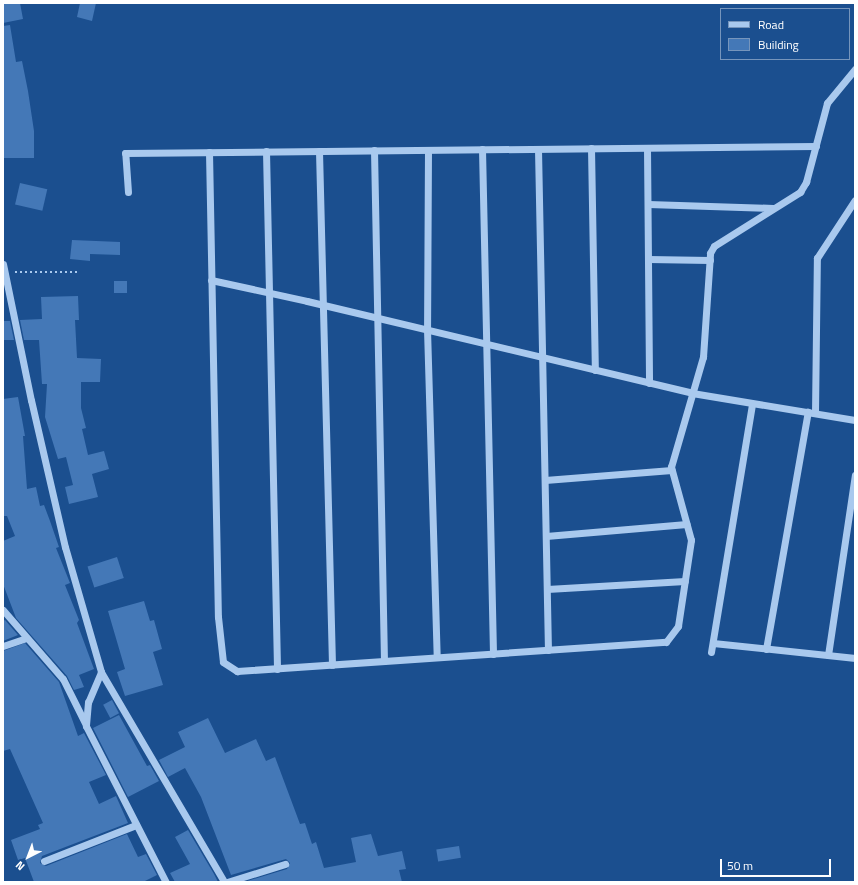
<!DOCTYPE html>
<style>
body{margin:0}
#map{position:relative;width:858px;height:885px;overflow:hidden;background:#1b4f8f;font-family:"Titillium Web",sans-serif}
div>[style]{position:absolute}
.building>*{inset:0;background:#4478b7;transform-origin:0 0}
.path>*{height:2.5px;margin-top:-1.25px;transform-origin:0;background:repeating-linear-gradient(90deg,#a9c9ee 0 2px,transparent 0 5px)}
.minor>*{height:7px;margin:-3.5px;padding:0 3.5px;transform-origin:3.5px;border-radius:3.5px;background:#a9c9ee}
span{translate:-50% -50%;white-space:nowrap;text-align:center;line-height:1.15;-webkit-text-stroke:3px #1b4f8f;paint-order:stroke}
.frame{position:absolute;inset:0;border:4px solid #fff;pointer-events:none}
.legend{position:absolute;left:720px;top:8px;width:130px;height:52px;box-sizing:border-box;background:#1b4f8f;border:1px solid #7695bc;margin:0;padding:5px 7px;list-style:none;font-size:12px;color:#fff}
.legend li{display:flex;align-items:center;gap:8px;height:20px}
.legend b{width:20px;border:1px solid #7695bc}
.north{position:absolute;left:8px;top:837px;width:40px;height:40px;-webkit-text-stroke:3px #1b4f8f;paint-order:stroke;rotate:222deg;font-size:11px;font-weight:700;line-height:16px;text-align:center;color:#fff}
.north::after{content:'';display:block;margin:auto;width:14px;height:18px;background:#fff;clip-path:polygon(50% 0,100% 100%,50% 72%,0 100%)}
.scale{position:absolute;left:720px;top:859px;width:111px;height:18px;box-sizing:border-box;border:2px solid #fff;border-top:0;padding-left:5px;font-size:12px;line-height:14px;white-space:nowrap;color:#fff;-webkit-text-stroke:3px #1b4f8f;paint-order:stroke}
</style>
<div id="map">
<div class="building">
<div style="clip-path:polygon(3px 3px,20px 3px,23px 19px,3px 23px)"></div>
<div style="clip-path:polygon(80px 3px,96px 3px,92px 21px,77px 17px)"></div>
<div style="clip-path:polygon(10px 25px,16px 62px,22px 61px,28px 91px,34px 131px,34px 158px,3px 158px,3px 26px)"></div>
<div style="left:20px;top:183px;width:28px;height:22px;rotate:13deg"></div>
<div style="clip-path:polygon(72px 240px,120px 242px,120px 255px,90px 254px,90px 261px,70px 259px)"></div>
<div style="left:114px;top:281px;width:13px;height:12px"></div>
<div style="clip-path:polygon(78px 296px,79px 320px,75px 320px,77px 358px,101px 359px,100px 382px,81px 382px,81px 408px,86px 428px,82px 429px,88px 455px,104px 451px,109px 469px,92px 474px,98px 497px,69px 504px,65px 487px,73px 485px,66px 457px,58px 459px,45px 417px,47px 384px,42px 384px,39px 340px,24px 340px,20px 320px,42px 319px,41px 297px)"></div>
<div style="clip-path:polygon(3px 321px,10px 321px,14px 340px,3px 340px)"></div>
<div style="clip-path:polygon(18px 397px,25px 436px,23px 436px,27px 489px,36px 487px,40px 506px,44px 505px,50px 521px,59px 547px,56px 548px,70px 583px,65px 585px,79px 620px,77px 623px,94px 669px,79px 675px,84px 687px,74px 690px,67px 676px,16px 618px,3px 584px,3px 541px,15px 536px,7px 516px,3px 516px,3px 399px)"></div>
<div style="left:117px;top:557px;width:22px;height:31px;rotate:72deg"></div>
<div style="clip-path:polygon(144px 601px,150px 621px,154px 620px,162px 649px,153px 652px,163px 685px,125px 696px,117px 672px,125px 669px,108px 611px)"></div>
<div style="clip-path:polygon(5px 620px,18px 635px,3px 641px,3px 621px)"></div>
<div style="clip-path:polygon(25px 643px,59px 682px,78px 736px,84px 733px,106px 775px,89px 782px,99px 804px,116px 796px,128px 823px,42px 856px,40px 863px,46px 866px,127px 834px,138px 857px,146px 854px,157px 875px,143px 882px,34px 882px,25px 858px,18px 860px,11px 840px,40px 829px,38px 825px,43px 823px,10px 749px,3px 751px,3px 651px)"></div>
<div style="left:112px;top:700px;width:15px;height:10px;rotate:62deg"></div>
<div style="clip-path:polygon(119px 715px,147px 766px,150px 765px,159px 781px,128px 797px,93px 728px)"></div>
<div style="clip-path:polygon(208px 718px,225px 753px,256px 739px,266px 761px,275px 757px,300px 824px,305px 823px,312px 844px,316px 842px,324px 868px,356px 862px,351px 838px,371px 834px,378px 856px,402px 851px,406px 869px,399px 870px,402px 882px,244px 882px,287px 869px,290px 863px,286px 859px,231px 875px,201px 797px,185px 768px,168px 777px,159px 760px,185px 747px,178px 732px)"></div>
<div style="clip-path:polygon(188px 830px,214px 874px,218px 882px,175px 882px,170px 873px,190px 864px,175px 837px)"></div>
<div style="left:459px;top:846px;width:12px;height:23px;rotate:81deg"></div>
</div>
<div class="path">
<div style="left:15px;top:272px;width:65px"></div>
</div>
<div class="minor">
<div style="left:591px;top:148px;width:222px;rotate:89deg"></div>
<div style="left:647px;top:148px;width:235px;rotate:89.5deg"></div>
<div style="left:482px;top:149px;width:505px;rotate:88.75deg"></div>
<div style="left:538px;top:149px;width:501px;rotate:88.86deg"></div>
<div style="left:374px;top:150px;width:511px;rotate:88.88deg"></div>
<div style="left:428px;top:150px;width:179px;rotate:90.3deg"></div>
<div style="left:427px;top:329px;width:328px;rotate:88.3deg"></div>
<div style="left:266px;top:151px;width:518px;rotate:88.78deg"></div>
<div style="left:319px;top:151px;width:514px;rotate:88.55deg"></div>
<div style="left:209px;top:152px;width:465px;rotate:88.9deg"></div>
<div style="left:218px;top:617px;width:45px;rotate:83.7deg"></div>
<div style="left:223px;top:662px;width:17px;rotate:33deg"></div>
<div style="left:237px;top:671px;width:430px;rotate:-3.9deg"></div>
<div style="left:666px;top:642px;width:20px;rotate:-53deg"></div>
<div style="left:678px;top:626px;width:87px;rotate:-81.4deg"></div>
<div style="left:691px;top:540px;width:76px;rotate:-105.3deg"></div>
<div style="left:671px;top:467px;width:115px;rotate:-73.8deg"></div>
<div style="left:703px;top:357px;width:104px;rotate:-86.1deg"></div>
<div style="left:710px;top:253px;width:8px;rotate:-60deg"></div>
<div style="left:714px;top:246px;width:102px;rotate:-32.1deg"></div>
<div style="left:800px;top:192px;width:12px;rotate:-59deg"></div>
<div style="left:806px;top:182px;width:82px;rotate:-75.1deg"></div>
<div style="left:827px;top:103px;width:44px;rotate:-50.5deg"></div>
<div style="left:128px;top:192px;width:39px;rotate:-94deg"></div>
<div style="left:125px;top:153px;width:691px;rotate:-0.58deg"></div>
<div style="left:648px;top:204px;width:125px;rotate:1.8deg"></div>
<div style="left:648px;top:259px;width:62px;rotate:0.9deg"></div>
<div style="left:3px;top:264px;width:139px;rotate:78.4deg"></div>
<div style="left:31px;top:400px;width:151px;rotate:77deg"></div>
<div style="left:65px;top:547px;width:130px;rotate:73.9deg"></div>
<div style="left:101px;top:672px;width:33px;rotate:113deg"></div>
<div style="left:88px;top:702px;width:24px;rotate:95deg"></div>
<div style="left:86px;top:726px;width:175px;rotate:62.9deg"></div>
<div style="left:211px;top:280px;width:98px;rotate:12.3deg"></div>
<div style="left:307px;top:301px;width:396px;rotate:13.4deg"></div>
<div style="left:692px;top:393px;width:165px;rotate:9.4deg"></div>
<div style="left:815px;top:413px;width:155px;rotate:-89.3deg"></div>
<div style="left:817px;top:258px;width:69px;rotate:-56.8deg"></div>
<div style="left:545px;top:480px;width:127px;rotate:-4.5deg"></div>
<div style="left:546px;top:536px;width:141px;rotate:-4.9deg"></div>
<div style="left:547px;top:589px;width:138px;rotate:-3.3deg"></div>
<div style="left:3px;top:610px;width:91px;rotate:49deg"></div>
<div style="left:63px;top:679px;width:51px;rotate:63.4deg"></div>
<div style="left:713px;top:643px;width:143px;rotate:6deg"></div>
<div style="left:3px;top:646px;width:24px;rotate:-19deg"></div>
<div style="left:766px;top:649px;width:241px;rotate:-80deg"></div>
<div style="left:711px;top:652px;width:252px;rotate:-80.6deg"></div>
<div style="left:828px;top:655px;width:182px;rotate:-81.5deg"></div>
<div style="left:101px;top:672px;width:243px;rotate:59.6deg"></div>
<div style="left:44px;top:861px;width:99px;rotate:-21.4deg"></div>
<div style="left:227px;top:882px;width:61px;rotate:-17.2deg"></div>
</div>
<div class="frame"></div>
<ul class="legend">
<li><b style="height:5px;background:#a9c9ee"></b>Road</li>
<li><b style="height:11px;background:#4478b7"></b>Building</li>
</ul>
<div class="north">N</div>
<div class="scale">50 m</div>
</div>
